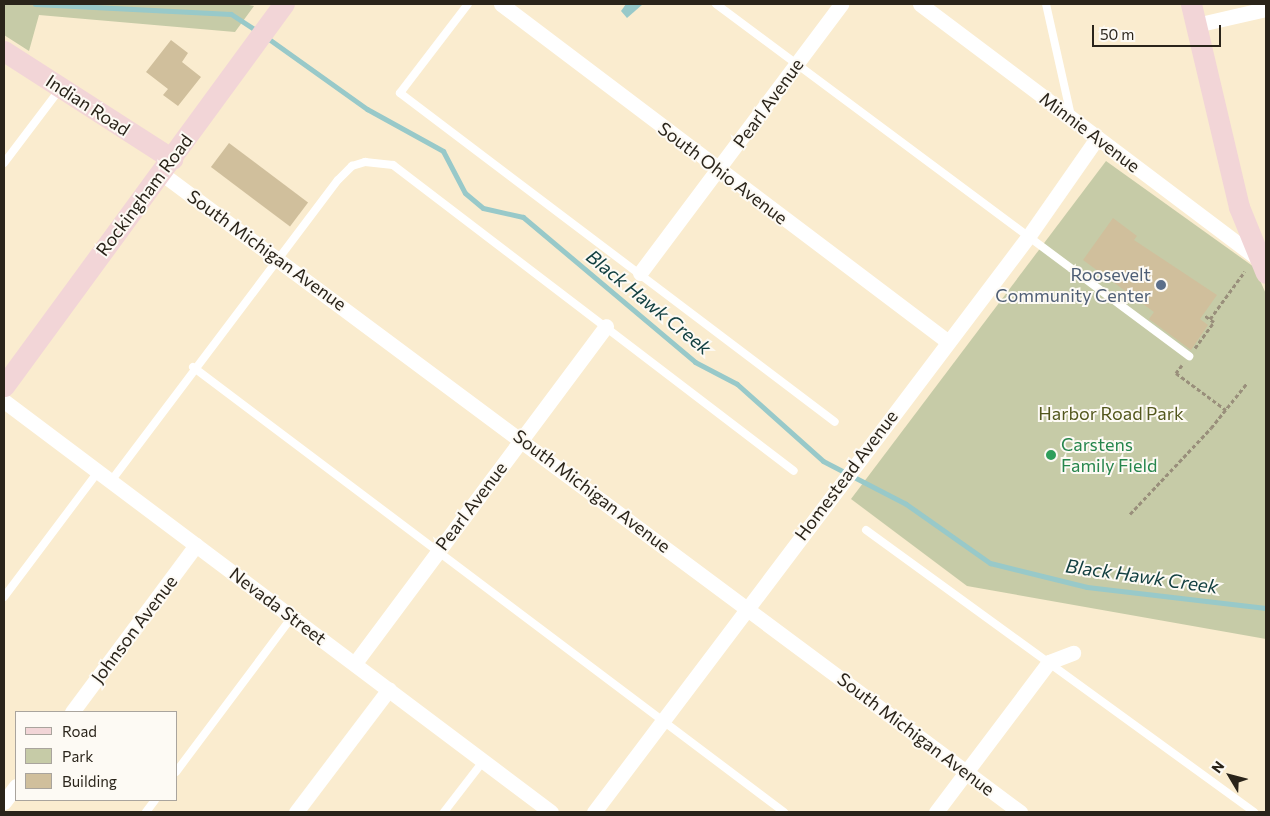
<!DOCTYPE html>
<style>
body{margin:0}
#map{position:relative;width:1270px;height:816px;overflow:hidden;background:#faeccf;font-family:Commissioner,sans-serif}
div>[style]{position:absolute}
.green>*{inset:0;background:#c6cba7}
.water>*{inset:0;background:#98c9c9}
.stream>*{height:5px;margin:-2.5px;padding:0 2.5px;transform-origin:2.5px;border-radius:2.5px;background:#98c9c9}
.building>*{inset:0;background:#d0bf9c;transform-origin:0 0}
.path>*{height:3px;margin-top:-1.5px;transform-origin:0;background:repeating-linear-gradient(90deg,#998f7b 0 4px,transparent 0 6.5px)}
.lane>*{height:8px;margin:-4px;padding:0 4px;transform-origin:4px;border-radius:4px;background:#fff}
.street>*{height:15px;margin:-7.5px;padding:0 7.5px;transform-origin:7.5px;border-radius:7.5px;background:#fff}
.secondary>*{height:21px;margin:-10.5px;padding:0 10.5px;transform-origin:10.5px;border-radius:10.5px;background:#f2d5d7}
.dots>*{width:14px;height:14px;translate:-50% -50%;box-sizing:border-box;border:2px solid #fdfaf4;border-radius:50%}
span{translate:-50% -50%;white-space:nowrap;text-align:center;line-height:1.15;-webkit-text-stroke:4px #fdfaf4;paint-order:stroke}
.street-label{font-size:18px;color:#2a241a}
.service-label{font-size:18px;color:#4e5e75}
.right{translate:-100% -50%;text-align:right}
.park-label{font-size:18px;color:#53571d}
.leisure-label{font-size:18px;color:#27864d}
.left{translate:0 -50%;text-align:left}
.water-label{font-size:19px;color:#134041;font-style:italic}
.frame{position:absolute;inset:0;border:5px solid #2a241a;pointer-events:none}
.legend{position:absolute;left:15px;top:711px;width:162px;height:90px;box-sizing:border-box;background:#fdfaf4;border:1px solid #a9a49d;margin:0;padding:6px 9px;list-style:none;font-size:15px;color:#2a241a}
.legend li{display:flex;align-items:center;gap:10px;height:25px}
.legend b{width:25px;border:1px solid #a9a49d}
.north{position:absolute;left:1205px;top:751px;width:50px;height:50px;-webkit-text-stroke:4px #fdfaf4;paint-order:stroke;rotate:307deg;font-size:14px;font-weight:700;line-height:20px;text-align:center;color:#2a241a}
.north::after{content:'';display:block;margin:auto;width:18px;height:22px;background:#2a241a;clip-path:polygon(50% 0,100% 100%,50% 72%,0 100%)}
.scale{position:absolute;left:1092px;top:25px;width:129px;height:22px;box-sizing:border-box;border:2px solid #2a241a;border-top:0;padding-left:6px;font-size:15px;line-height:18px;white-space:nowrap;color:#2a241a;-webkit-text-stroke:4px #fdfaf4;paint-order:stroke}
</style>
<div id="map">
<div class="green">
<div style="clip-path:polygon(4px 4px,244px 4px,254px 6px,235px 32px,39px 15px,29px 51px,4px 35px)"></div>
<div style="clip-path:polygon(1106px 161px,1254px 267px,1266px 294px,1266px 639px,967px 586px,851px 499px)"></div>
</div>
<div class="water">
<div style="clip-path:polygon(626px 4px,643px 4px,627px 18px,621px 11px)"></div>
</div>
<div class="stream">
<div style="left:35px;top:4px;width:196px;rotate:2.9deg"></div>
<div style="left:231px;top:14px;width:33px;rotate:33deg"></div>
<div style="left:266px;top:37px;width:124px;rotate:35.5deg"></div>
<div style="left:367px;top:109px;width:87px;rotate:28.9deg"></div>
<div style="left:443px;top:151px;width:47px;rotate:62.4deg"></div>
<div style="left:465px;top:193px;width:23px;rotate:40deg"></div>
<div style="left:483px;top:208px;width:41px;rotate:12.7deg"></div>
<div style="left:523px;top:217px;width:225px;rotate:40.1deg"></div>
<div style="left:695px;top:362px;width:47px;rotate:27.6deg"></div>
<div style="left:737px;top:384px;width:115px;rotate:41.8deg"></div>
<div style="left:823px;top:461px;width:93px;rotate:27.4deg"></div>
<div style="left:906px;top:504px;width:103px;rotate:35.1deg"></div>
<div style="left:990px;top:563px;width:100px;rotate:13.9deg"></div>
<div style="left:1087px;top:587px;width:180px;rotate:6.7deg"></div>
</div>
<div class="building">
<div style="clip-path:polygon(171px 40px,188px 53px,182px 62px,201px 77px,178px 106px,163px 95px,168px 89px,146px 72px)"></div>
<div style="left:229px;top:143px;width:99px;height:30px;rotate:37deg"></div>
<div style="clip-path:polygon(1113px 218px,1137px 236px,1134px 240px,1217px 295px,1200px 319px,1208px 325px,1191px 350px,1149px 319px,1154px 312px,1083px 260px)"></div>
</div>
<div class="path">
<div style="left:1210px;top:319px;width:59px;rotate:-53.9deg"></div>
<div style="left:1195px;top:348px;width:32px;rotate:-54deg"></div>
<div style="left:1214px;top:322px;width:12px;rotate:-145deg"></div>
<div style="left:1182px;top:365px;width:10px;rotate:127deg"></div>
<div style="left:1176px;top:373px;width:62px;rotate:36.5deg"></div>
<div style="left:1130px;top:514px;width:118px;rotate:-46.7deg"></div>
<div style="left:1211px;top:428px;width:58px;rotate:-51.3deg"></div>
</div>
<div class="lane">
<div style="left:468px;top:4px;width:112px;rotate:127.4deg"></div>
<div style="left:400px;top:93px;width:545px;rotate:37.1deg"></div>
<div style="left:716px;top:4px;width:590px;rotate:36.66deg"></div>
<div style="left:1046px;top:4px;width:115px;rotate:77.4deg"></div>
<div style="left:4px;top:163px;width:93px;rotate:-52.9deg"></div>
<div style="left:193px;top:367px;width:740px;rotate:36.98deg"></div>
<div style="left:111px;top:481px;width:377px;rotate:-53deg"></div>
<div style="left:338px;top:180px;width:20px;rotate:-45deg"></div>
<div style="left:352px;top:166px;width:14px;rotate:-17deg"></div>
<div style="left:365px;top:162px;width:28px;rotate:6deg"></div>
<div style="left:393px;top:165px;width:504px;rotate:37.35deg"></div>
<div style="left:866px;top:530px;width:480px;rotate:36deg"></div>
<div style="left:4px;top:597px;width:156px;rotate:-53.1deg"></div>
<div style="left:176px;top:772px;width:194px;rotate:-53.2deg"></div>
<div style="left:146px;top:812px;width:15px;rotate:-53deg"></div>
<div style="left:444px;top:812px;width:66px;rotate:-52.4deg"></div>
</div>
<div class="street">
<div style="left:501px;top:4px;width:559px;rotate:37.07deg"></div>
<div style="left:920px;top:4px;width:426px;rotate:37deg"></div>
<div style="left:1196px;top:25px;width:72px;rotate:-12.9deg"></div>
<div style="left:161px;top:173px;width:1071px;rotate:36.65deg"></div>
<div style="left:640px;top:273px;width:336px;rotate:-53.2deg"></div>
<div style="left:4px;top:401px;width:684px;rotate:36.92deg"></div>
<div style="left:355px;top:663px;width:420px;rotate:-53.3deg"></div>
<div style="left:72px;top:712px;width:208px;rotate:-53.4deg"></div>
<div style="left:4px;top:802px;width:20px;rotate:-53deg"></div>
<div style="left:296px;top:812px;width:154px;rotate:-52.9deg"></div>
<div style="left:594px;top:812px;width:720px;rotate:-52.96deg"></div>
<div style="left:1028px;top:237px;width:121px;rotate:-55.1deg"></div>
<div style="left:936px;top:812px;width:188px;rotate:-53deg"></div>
<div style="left:1049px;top:662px;width:26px;rotate:-21deg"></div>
</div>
<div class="secondary">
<div style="left:1191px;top:4px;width:209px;rotate:76.7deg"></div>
<div style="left:1239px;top:207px;width:71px;rotate:67.8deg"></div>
<div style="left:4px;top:51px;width:200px;rotate:32.7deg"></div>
<div style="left:4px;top:386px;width:474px;rotate:-53.8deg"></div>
</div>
<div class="dots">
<div style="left:1161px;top:285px;background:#5c6f8a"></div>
<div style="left:1051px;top:455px;background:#2e9e5b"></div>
</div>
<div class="street-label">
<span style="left:768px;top:103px;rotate:-54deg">Pearl Avenue</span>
<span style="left:88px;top:105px;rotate:33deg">Indian Road</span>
<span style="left:1090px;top:132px;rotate:37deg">Minnie Avenue</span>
<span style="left:723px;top:173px;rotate:37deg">South Ohio Avenue</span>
<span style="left:144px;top:195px;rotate:-53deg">Rockingham Road</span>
<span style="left:267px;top:250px;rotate:36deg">South Michigan Avenue</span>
<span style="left:846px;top:475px;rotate:-53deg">Homestead Avenue</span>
<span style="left:592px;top:491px;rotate:37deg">South Michigan Avenue</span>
<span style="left:471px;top:506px;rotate:-53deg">Pearl Avenue</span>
<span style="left:278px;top:606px;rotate:37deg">Nevada Street</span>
<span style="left:134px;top:629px;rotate:-53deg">Johnson Avenue</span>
<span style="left:916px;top:734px;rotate:37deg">South Michigan Avenue</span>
</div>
<div class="service-label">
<span class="right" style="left:1151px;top:285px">Roosevelt<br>Community Center</span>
</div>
<div class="park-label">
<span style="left:1111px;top:413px">Harbor Road Park</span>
</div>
<div class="leisure-label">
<span class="left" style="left:1061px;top:455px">Carstens<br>Family Field</span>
</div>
<div class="water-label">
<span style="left:649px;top:302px;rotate:39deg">Black Hawk Creek</span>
<span style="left:1142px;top:576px;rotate:8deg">Black Hawk Creek</span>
</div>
<div class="frame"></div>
<ul class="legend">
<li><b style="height:6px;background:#f2d5d7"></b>Road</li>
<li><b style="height:14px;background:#c6cba7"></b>Park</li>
<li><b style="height:14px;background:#d0bf9c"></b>Building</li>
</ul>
<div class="north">N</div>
<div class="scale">50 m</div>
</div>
